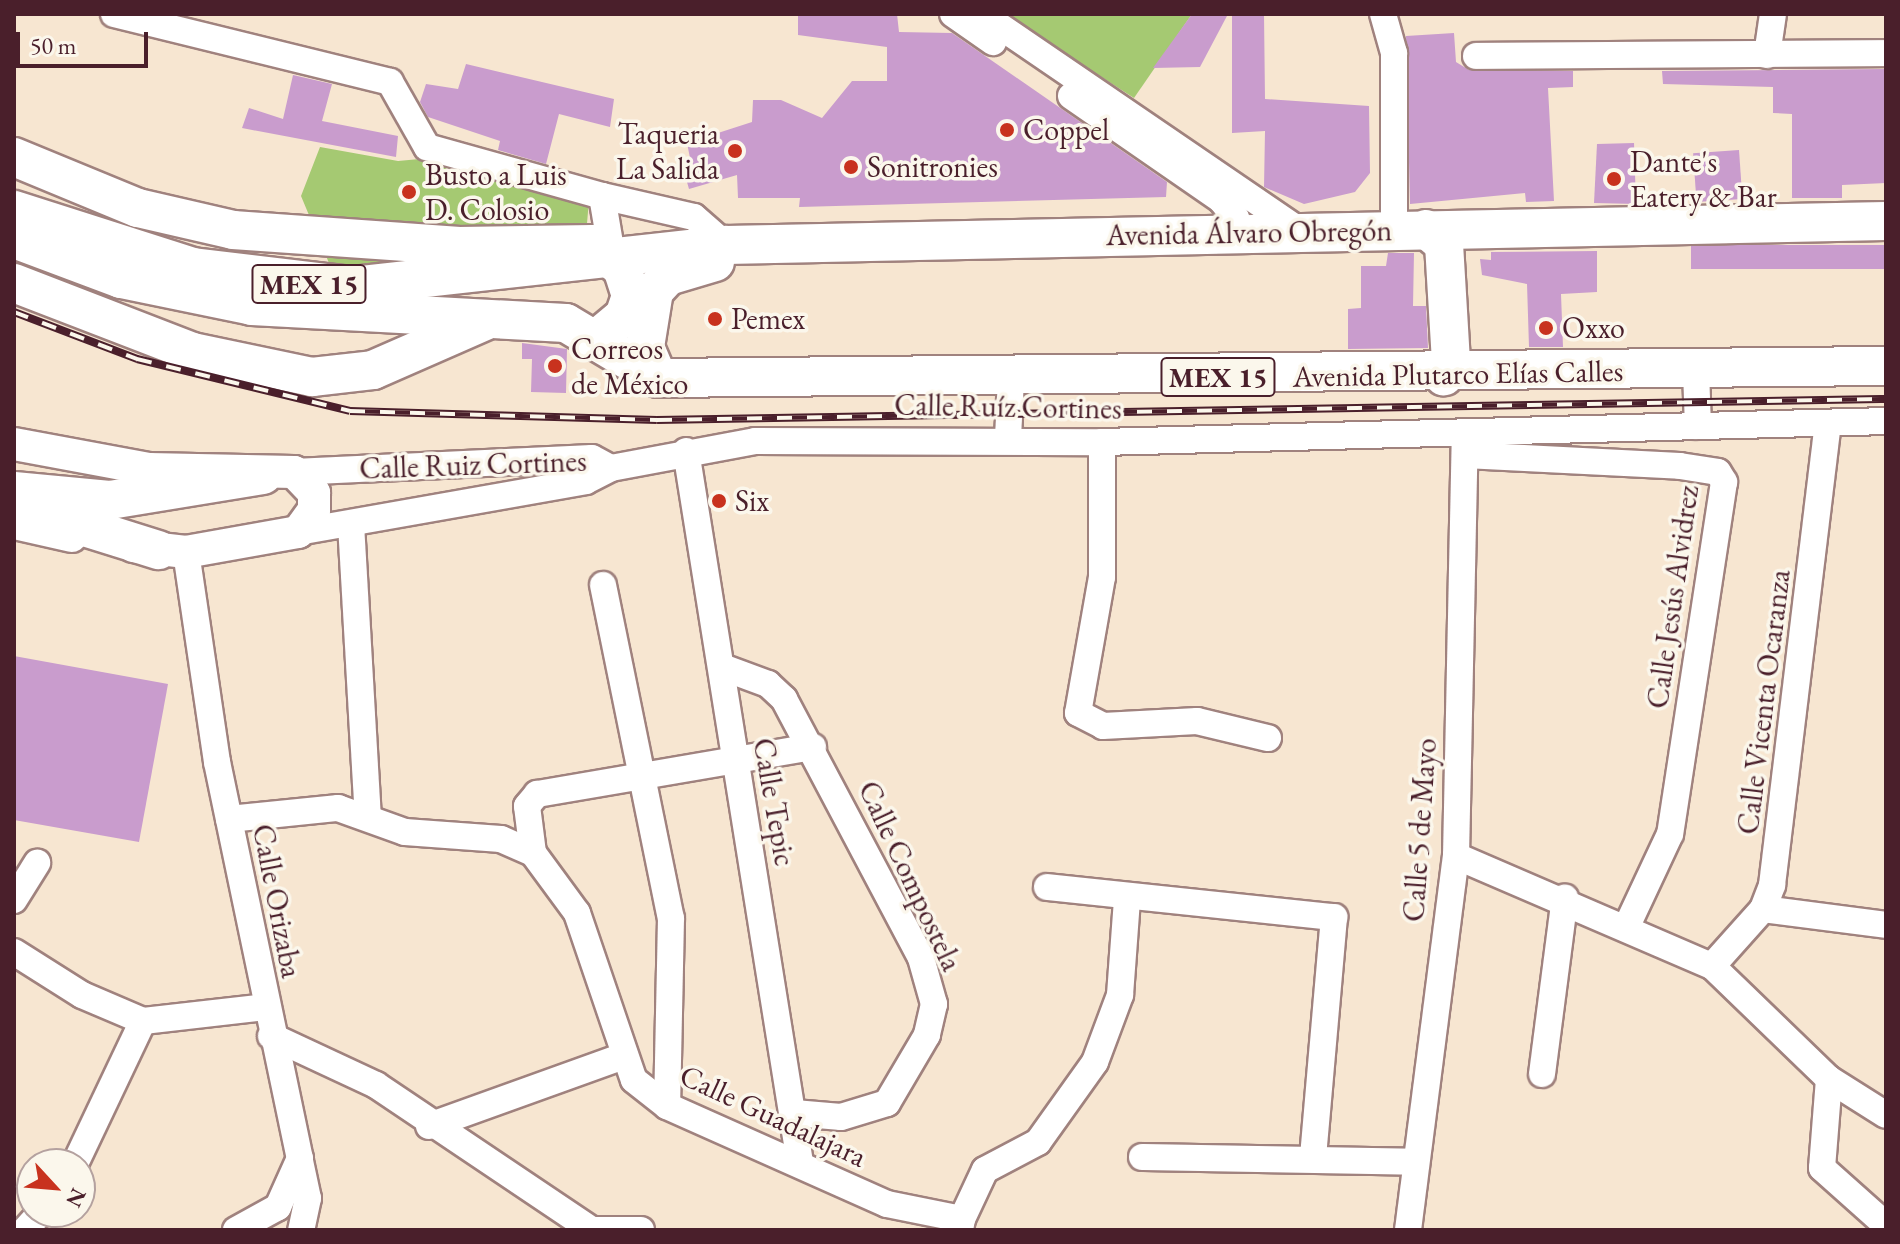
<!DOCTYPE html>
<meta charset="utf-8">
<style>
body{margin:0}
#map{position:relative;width:1900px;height:1244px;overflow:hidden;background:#f7e6d1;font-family:"EB Garamond",serif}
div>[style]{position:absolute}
.green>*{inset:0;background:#a5c972}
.building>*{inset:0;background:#c99ccd;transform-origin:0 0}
.roads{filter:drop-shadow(2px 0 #a0827e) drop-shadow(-2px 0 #a0827e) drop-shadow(0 2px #a0827e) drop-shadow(0 -2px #a0827e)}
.minor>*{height:26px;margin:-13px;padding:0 13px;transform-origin:13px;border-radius:13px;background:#fff}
.major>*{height:32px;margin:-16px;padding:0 16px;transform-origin:16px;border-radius:16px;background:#fff}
.highway>*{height:38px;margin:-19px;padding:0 19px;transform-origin:19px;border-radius:19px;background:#fff}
.rail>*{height:8px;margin-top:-4px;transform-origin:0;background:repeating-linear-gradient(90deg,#fbf7ec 0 15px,#4a1f2b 0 30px);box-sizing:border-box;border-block:2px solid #4a1f2b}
.dots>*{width:22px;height:22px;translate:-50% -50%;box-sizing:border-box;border:4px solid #fbf7ec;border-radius:50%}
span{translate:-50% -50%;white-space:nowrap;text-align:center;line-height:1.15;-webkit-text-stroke:7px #fbf7ec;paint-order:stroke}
.shield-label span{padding:2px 6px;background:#fbf7ec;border:2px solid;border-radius:6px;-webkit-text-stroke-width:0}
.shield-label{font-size:28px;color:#4a1f2b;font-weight:700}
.poi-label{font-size:30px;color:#4a1f2b}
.left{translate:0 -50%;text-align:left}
.right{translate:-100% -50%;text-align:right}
.street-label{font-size:30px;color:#4a1f2b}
.frame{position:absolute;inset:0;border:16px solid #4a1f2b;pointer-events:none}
.north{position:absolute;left:16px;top:1148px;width:80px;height:80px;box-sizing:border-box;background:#fbf7ec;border:2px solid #b4a19f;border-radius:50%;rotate:116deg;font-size:22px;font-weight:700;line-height:32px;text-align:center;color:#4a1f2b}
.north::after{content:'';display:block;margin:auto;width:28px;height:36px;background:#c8321e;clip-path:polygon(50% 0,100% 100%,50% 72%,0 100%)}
.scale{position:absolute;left:16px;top:32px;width:132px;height:36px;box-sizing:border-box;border:4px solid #4a1f2b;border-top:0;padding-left:10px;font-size:24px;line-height:28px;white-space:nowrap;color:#4a1f2b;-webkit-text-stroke:6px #fbf7ec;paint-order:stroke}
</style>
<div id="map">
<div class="green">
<div style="clip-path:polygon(1004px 14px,1192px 14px,1134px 98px)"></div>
<div style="clip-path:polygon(320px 147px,398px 161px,463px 155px,589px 200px,585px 247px,339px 287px,301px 196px)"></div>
</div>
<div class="building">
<div style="clip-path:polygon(798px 14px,897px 14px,899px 32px,952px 33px,1167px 182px,1166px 197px,799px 207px,800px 198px,738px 198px,737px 175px,689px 189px,681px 161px,690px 158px,687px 143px,752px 122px,753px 100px,781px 100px,822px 118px,852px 81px,887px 81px,887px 47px,798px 35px)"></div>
<div style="clip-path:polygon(1192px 14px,1228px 14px,1200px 67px,1153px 68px)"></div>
<div style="clip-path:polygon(1232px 14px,1264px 14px,1265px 99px,1369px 106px,1370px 173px,1355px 192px,1304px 204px,1264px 187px,1265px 131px,1232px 133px)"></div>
<div style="clip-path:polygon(1454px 33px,1456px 62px,1469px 70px,1573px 71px,1573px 87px,1548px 88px,1554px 201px,1526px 202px,1525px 193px,1410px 204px,1406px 36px)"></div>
<div style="clip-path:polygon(466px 64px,614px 99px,610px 127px,559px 114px,546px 164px,498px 150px,500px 141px,428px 117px,420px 102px,426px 84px,458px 89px)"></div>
<div style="clip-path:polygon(1886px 69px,1886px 183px,1842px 185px,1842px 198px,1792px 198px,1792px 114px,1773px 113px,1773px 87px,1663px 84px,1662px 71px)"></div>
<div style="clip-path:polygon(293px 75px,332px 84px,322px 121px,398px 136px,396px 157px,242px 128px,249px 108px,283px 119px)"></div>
<div style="clip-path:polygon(1634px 143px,1636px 204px,1594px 203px,1597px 144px)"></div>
<div style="left:1739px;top:150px;width:49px;height:46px;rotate:86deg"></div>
<div style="left:1886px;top:245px;width:24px;height:195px;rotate:90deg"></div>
<div style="clip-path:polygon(1597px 251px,1597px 292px,1561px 294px,1563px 347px,1529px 347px,1527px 284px,1482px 275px,1480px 259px,1491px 260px,1491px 252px)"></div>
<div style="clip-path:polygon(1388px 253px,1414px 253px,1413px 306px,1426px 306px,1428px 348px,1348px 349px,1348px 309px,1361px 308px,1361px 266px,1386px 266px)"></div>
<div style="clip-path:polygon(522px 343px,567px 349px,566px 393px,531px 392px,532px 359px,522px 359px)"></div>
<div style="clip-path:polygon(14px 656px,168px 684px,139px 842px,14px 820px)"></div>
</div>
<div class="roads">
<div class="minor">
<div style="left:114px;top:14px;width:284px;rotate:13.8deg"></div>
<div style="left:390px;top:82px;width:75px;rotate:60.4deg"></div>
<div style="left:427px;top:147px;width:182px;rotate:15.6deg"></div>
<div style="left:602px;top:196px;width:60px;rotate:80.4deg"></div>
<div style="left:953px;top:14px;width:49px;rotate:35deg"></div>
<div style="left:982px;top:14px;width:385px;rotate:34.3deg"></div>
<div style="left:1383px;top:14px;width:41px;rotate:74.2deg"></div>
<div style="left:1394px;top:53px;width:178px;rotate:90deg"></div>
<div style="left:1767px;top:55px;width:41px;rotate:-81.7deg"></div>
<div style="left:1476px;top:56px;width:410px;rotate:-0.4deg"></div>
<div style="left:1071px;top:96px;width:183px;rotate:34.7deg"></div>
<div style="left:1221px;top:200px;width:23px;rotate:50deg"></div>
<div style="left:1236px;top:218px;width:13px;rotate:94deg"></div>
<div style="left:602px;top:196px;width:94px;rotate:12.9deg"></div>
<div style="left:694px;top:217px;width:43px;rotate:41.2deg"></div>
<div style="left:1696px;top:370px;width:56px;rotate:88deg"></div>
<div style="left:1008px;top:437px;width:58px;rotate:-87deg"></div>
<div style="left:1102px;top:442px;width:135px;rotate:90deg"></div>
<div style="left:1102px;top:577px;width:138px;rotate:100deg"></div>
<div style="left:1078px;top:713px;width:28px;rotate:27deg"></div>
<div style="left:1103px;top:726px;width:94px;rotate:-3deg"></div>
<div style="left:1197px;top:721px;width:73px;rotate:13.5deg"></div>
<div style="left:686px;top:451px;width:721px;rotate:80.9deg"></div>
<div style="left:1465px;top:455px;width:215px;rotate:2.9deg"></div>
<div style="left:1680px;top:466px;width:38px;rotate:9deg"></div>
<div style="left:1718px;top:472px;width:12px;rotate:59deg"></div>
<div style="left:1724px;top:482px;width:356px;rotate:98.7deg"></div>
<div style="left:1670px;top:834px;width:102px;rotate:115.1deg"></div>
<div style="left:294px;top:472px;width:298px;rotate:-2.7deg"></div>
<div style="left:592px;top:458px;width:21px;rotate:28deg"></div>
<div style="left:351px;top:524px;width:292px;rotate:86.7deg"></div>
<div style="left:298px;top:532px;width:292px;rotate:-10deg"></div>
<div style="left:586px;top:481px;width:28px;rotate:-27deg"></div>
<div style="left:611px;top:468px;width:147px;rotate:-10.6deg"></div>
<div style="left:755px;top:441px;width:347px;rotate:0.2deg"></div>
<div style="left:1102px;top:442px;width:784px;rotate:-1.53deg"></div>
<div style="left:186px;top:552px;width:212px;rotate:81.6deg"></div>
<div style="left:217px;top:762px;width:405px;rotate:78.2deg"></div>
<div style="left:300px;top:1158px;width:54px;rotate:114.2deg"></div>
<div style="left:278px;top:1207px;width:48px;rotate:151.3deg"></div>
<div style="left:603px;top:585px;width:340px;rotate:78.5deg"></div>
<div style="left:671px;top:918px;width:188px;rotate:91.2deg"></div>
<div style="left:722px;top:667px;width:49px;rotate:20.3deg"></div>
<div style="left:768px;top:684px;width:22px;rotate:43deg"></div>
<div style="left:784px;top:699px;width:293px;rotate:62.1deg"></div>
<div style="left:921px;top:958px;width:48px;rotate:74.2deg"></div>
<div style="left:934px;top:1004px;width:32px;rotate:103deg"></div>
<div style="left:927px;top:1035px;width:79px;rotate:120.5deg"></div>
<div style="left:887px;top:1103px;width:48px;rotate:163.1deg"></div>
<div style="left:841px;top:1117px;width:47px;rotate:-175.1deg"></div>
<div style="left:229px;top:819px;width:110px;rotate:-5.8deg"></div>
<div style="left:338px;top:808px;width:71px;rotate:19.7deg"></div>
<div style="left:405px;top:832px;width:96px;rotate:4.2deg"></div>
<div style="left:501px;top:839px;width:35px;rotate:24deg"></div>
<div style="left:533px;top:853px;width:74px;rotate:53.7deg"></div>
<div style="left:577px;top:913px;width:176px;rotate:71.2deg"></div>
<div style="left:634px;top:1080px;width:42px;rotate:38.2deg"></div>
<div style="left:667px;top:1106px;width:241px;rotate:24deg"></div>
<div style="left:887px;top:1204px;width:76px;rotate:11.3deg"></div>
<div style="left:962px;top:1219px;width:11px;rotate:100deg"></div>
<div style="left:533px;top:853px;width:47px;rotate:-97.3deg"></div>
<div style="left:527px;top:806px;width:16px;rotate:-50deg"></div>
<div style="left:537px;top:794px;width:280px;rotate:-9.7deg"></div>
<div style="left:1456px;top:856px;width:279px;rotate:23.3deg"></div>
<div style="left:1712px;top:966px;width:163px;rotate:44deg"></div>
<div style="left:1829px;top:1079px;width:67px;rotate:32.3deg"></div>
<div style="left:1047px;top:887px;width:289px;rotate:6deg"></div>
<div style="left:1334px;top:917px;width:243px;rotate:95deg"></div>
<div style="left:14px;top:900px;width:44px;rotate:-58.1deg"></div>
<div style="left:1763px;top:909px;width:124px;rotate:7.4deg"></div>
<div style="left:14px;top:952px;width:80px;rotate:32.3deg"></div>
<div style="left:82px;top:995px;width:66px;rotate:23.1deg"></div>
<div style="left:143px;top:1021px;width:123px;rotate:-6.5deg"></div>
<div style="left:1712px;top:966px;width:76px;rotate:-48.2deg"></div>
<div style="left:1763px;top:909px;width:26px;rotate:-69deg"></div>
<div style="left:1772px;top:885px;width:463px;rotate:-83.1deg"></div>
<div style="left:271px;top:1036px;width:116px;rotate:25deg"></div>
<div style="left:376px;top:1085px;width:260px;rotate:33.9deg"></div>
<div style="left:1542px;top:1074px;width:178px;rotate:-82.6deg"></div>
<div style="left:1829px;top:1079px;width:89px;rotate:94.5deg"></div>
<div style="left:1822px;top:1168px;width:86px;rotate:41.7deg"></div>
<div style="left:429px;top:1126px;width:204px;rotate:-19.8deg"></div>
<div style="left:1142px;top:1157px;width:274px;rotate:1deg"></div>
<div style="left:300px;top:1161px;width:38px;rotate:78deg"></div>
<div style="left:308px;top:1198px;width:33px;rotate:102deg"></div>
<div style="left:75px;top:1164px;width:158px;rotate:-64.6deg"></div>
<div style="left:962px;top:1219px;width:54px;rotate:-64.9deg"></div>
<div style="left:985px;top:1170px;width:60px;rotate:-27.8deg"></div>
<div style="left:1038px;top:1142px;width:98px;rotate:-54.5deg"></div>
<div style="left:1095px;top:1062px;width:72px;rotate:-69.5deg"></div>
<div style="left:1120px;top:995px;width:96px;rotate:-85.8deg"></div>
<div style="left:25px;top:1230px;width:24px;rotate:-48deg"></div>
<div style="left:586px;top:1230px;width:55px"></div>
<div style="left:1408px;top:1230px;width:377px;rotate:-82.7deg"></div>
<div style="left:1456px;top:856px;width:423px;rotate:-88.8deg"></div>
</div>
<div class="major">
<div style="left:14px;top:444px;width:137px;rotate:10.5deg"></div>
<div style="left:149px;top:469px;width:145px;rotate:1.2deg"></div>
<div style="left:294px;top:472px;width:29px;rotate:46deg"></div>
<div style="left:314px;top:493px;width:17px;rotate:90deg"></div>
<div style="left:314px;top:510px;width:27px;rotate:126deg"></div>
<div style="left:298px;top:532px;width:114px;rotate:169.9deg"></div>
<div style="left:186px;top:552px;width:53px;rotate:-173.5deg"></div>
<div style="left:14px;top:523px;width:59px;rotate:12.6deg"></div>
</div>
<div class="highway">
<div style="left:14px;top:157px;width:134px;rotate:22.4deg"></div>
<div style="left:138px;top:208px;width:98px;rotate:13deg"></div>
<div style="left:233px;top:230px;width:227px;rotate:4deg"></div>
<div style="left:459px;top:246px;width:134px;rotate:-0.9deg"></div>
<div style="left:593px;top:244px;width:38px;rotate:40deg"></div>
<div style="left:622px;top:268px;width:29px;rotate:72deg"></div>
<div style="left:631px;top:296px;width:21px;rotate:109deg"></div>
<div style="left:624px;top:316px;width:34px;rotate:140deg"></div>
<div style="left:14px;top:210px;width:188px;rotate:17.7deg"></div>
<div style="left:193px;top:267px;width:161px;rotate:6.8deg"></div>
<div style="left:353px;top:286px;width:375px;rotate:-6.3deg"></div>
<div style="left:726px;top:245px;width:1160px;rotate:-1.19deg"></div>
<div style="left:1426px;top:229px;width:23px;rotate:40deg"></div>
<div style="left:1444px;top:244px;width:117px;rotate:86.6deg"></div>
<div style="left:1451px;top:361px;width:17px;rotate:115deg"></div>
<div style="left:14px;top:239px;width:114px;rotate:20.5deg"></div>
<div style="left:121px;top:279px;width:134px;rotate:11.6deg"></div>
<div style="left:252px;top:306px;width:314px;rotate:3.1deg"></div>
<div style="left:566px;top:323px;width:107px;rotate:30.9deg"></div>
<div style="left:658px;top:378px;width:1228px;rotate:-0.56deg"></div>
<div style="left:14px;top:283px;width:192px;rotate:21.1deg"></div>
<div style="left:193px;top:352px;width:122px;rotate:11.9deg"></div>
<div style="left:312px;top:377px;width:61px;rotate:-6.5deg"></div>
<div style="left:373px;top:370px;width:122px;rotate:-23.6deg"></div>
<div style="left:658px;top:378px;width:34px;rotate:-113deg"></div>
<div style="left:645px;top:347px;width:57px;rotate:-80.9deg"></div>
<div style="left:654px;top:291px;width:21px;rotate:-47deg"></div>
<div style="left:668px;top:276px;width:49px;rotate:-16.6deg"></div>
<div style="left:14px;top:491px;width:96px;rotate:5.4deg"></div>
<div style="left:110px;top:500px;width:155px;rotate:-9.3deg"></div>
<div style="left:43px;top:514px;width:121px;rotate:17.4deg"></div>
</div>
</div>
<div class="rail">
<div style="left:14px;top:312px;width:132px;rotate:20.9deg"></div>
<div style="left:137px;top:359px;width:219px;rotate:13.7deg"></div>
<div style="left:350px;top:411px;width:307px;rotate:1.7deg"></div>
<div style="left:657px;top:420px;width:1229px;rotate:-0.98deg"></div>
</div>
<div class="dots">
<div style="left:1007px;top:130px;background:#c8321e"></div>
<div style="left:735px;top:151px;background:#c8321e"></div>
<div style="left:851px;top:167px;background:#c8321e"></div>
<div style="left:1614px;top:179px;background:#c8321e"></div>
<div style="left:409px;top:192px;background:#c8321e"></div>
<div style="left:715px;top:319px;background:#c8321e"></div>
<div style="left:1546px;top:328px;background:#c8321e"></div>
<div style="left:555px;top:366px;background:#c8321e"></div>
<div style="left:719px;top:501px;background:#c8321e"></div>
</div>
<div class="shield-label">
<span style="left:309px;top:284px">MEX 15</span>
<span style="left:1218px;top:377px">MEX 15</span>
</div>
<div class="poi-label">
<span class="left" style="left:1023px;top:130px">Coppel</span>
<span class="right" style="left:719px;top:151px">Taqueria<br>La Salida</span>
<span class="left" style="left:1630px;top:179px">Dante's<br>Eatery &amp; Bar</span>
<span class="left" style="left:867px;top:167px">Sonitronies</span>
<span class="left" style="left:425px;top:192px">Busto a Luis<br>D. Colosio</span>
<span class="left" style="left:731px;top:319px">Pemex</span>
<span class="left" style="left:1562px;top:328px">Oxxo</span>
<span class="left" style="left:571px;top:366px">Correos<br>de México</span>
<span class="left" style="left:735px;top:501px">Six</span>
</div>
<div class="street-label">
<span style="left:1249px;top:233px;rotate:-1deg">Avenida Álvaro Obregón</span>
<span style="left:1458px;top:374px;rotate:-1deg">Avenida Plutarco Elías Calles</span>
<span style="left:1008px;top:407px;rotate:1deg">Calle Ruíz Cortines</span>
<span style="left:473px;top:465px;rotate:-2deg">Calle Ruiz Cortines</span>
<span style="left:1673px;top:597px;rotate:-82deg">Calle Jesús Alvidrez</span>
<span style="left:1764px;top:702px;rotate:-83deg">Calle Vicenta Ocaranza</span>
<span style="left:774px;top:802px;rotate:80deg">Calle Tepic</span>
<span style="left:1420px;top:830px;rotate:-86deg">Calle 5 de Mayo</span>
<span style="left:910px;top:876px;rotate:65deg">Calle Compostela</span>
<span style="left:277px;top:901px;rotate:79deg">Calle Orizaba</span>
<span style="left:773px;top:1116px;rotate:25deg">Calle Guadalajara</span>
</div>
<div class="frame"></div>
<div class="north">N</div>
<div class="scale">50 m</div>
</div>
